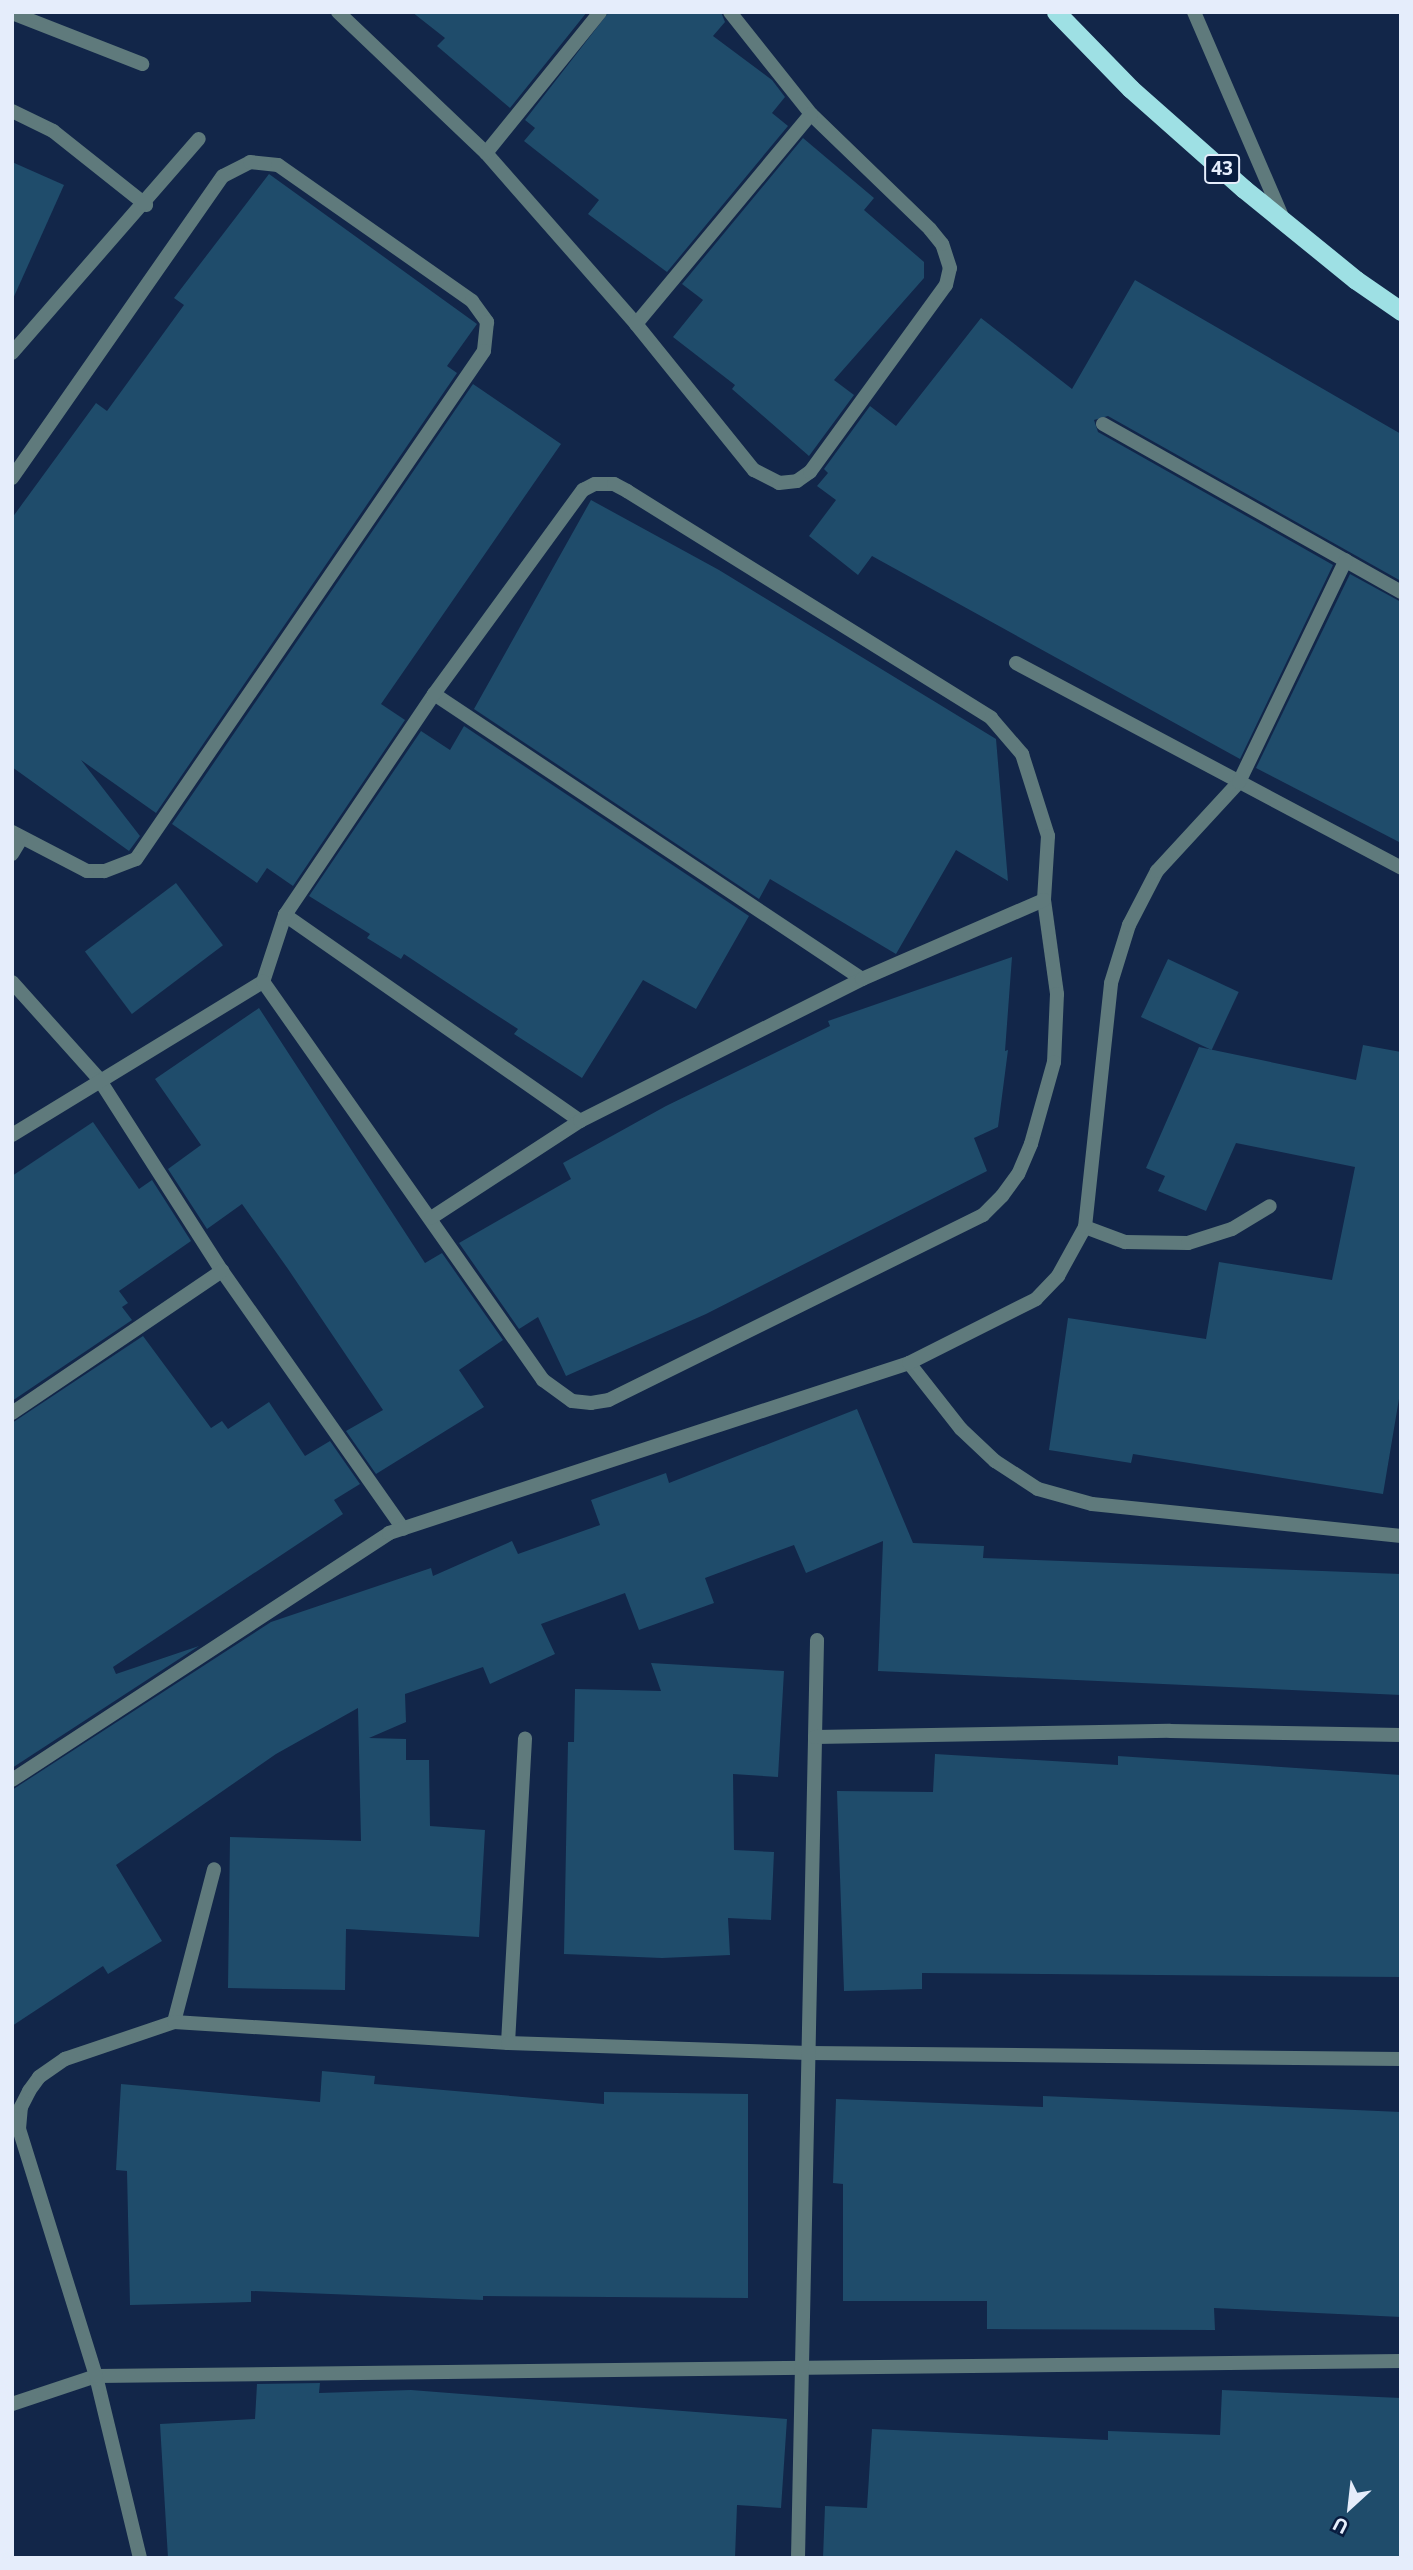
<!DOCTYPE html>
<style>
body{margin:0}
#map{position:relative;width:1413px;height:2570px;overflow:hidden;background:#122649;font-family:"Open Sans",sans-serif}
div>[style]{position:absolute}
.building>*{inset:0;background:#1f4c6b;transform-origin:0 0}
.service>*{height:14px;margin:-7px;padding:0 7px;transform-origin:7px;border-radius:7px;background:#5f7a7c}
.minor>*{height:14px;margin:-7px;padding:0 7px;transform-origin:7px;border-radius:7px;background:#5f7a7c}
.trunk>*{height:19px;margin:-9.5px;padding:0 9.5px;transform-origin:9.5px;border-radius:9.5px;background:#9ee0e4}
span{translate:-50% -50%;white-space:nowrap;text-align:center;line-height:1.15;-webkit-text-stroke:6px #081b3e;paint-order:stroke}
.shield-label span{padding:2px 5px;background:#081b3e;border:2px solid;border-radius:5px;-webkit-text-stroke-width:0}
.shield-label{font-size:19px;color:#e5edfb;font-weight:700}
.frame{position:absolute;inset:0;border:14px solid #e5edfb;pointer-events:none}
.north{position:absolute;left:1315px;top:2472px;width:70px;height:70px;-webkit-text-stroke:5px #081b3e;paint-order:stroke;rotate:207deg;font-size:19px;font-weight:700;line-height:28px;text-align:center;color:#e5edfb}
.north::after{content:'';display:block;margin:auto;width:24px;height:32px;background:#e5edfb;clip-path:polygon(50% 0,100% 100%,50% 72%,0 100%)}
</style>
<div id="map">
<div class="building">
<div style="clip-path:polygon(412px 12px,587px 12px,510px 108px,437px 46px,445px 38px)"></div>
<div style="clip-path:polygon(609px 12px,721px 12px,725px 22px,713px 36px,772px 80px,785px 97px,772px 113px,788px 126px,667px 272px,588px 214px,599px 200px,524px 141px,535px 128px,525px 120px)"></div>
<div style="clip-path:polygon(803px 138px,874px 198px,864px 210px,924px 262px,924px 278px,834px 380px,854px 395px,809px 456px,732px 389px,735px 385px,673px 337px,703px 300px,682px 284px)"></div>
<div style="clip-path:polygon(12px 162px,64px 185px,12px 301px)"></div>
<div style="clip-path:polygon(269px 174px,477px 324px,447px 366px,457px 373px,156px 813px,81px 760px,140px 836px,129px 851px,12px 767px,12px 518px,96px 403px,107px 411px,184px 305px,174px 298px)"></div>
<div style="clip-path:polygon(1135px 280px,1401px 434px,1401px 581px,1108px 416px,1094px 420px,1098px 432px,1333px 565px,1240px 759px,872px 556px,858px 575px,809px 536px,836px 500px,817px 486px,828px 473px,824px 469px,870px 406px,896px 426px,981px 318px,1072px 389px)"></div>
<div style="clip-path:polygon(473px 384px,561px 444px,381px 704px,405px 720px,293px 886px,267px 868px,257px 883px,172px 824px)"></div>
<div style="clip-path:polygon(591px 500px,719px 570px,996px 739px,1008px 881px,956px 850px,896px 954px,770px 879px,759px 899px,474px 709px)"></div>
<div style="clip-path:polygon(1350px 574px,1401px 602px,1401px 843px,1256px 768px)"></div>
<div style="clip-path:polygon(464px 726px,749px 916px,696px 1009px,643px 980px,582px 1078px,514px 1034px,518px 1029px,484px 1007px,404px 954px,401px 959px,367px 938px,370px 934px,309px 896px,421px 731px,450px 750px)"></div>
<div style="left:176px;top:883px;width:78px;height:114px;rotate:53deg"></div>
<div style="clip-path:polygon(1012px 957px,1005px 1051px,1008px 1050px,998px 1127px,974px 1138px,987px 1171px,706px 1314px,566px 1376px,538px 1317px,519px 1329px,459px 1243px,571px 1179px,563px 1163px,666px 1106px,830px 1026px,828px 1021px)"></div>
<div style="left:1168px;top:959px;width:78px;height:64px;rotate:25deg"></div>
<div style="clip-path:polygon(259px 1008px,425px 1263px,442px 1253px,503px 1340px,459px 1370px,484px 1407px,376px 1474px,346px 1431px,383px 1410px,288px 1269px,242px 1204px,207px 1229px,168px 1169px,201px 1145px,155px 1079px)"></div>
<div style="clip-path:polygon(1363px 1045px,1401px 1052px,1401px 1387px,1383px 1494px,1133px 1454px,1131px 1463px,1049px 1450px,1068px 1318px,1206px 1339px,1219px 1262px,1332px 1280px,1355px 1167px,1236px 1143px,1206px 1211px,1158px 1191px,1165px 1176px,1146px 1168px,1199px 1047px,1356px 1080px)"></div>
<div style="clip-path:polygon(93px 1122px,139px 1189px,152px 1180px,191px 1241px,119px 1291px,128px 1303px,122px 1307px,132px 1320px,12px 1401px,12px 1176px)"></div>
<div style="clip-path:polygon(143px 1336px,211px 1428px,222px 1421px,228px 1429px,269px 1402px,305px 1456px,330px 1441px,360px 1484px,334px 1500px,343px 1514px,113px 1667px,116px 1674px,199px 1646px,12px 1768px,12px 1423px)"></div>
<div style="clip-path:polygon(857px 1409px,913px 1543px,984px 1546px,983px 1558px,1401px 1574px,1401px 1695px,878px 1671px,883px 1541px,806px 1573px,794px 1545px,705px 1578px,714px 1603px,639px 1630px,625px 1593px,541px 1624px,555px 1654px,490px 1684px,483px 1667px,405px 1694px,406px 1722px,369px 1738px,406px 1739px,406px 1760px,429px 1760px,430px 1826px,485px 1830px,479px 1937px,346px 1929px,345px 1990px,228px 1988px,230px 1837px,361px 1841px,358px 1708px,276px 1754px,116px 1865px,162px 1941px,108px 1974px,103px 1966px,12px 2026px,12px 1790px,271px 1622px,431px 1568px,433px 1576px,512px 1541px,518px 1554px,600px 1525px,591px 1500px,666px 1473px,669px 1483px)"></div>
<div style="clip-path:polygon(651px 1663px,784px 1671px,778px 1777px,733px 1774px,734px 1850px,774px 1852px,771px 1920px,728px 1918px,730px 1955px,662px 1958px,564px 1954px,568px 1742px,574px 1742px,575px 1689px,661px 1691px)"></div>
<div style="clip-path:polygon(935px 1754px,1118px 1765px,1118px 1756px,1401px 1775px,1401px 1977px,922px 1973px,922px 1989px,844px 1991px,837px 1791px,933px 1792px)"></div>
<div style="clip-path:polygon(322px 2071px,375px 2076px,374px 2084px,604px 2104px,604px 2092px,748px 2094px,748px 2298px,483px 2296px,483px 2300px,251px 2291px,251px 2302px,130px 2305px,127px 2171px,116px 2170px,121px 2084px,320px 2102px)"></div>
<div style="clip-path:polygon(1043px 2096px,1401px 2112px,1401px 2317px,1214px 2308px,1215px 2330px,987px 2329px,987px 2301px,843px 2301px,843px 2184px,833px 2183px,836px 2099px,1043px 2107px)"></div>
<div style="clip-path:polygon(320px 2383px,319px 2393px,411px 2390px,787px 2419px,781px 2508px,737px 2505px,735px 2558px,168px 2558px,160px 2424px,255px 2419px,257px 2384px)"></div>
<div style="clip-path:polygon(1222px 2390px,1401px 2398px,1401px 2558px,823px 2558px,825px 2506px,867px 2508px,872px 2429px,1108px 2440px,1108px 2431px,1220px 2435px)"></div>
</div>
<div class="service">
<div style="left:1194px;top:12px;width:225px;rotate:66.7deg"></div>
<div style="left:12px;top:13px;width:140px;rotate:21.4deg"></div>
</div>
<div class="minor">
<div style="left:338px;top:12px;width:204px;rotate:43.6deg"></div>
<div style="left:486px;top:153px;width:227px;rotate:48.7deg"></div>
<div style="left:636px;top:324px;width:188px;rotate:51.1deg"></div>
<div style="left:754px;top:470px;width:28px;rotate:27deg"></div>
<div style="left:779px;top:483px;width:18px;rotate:-6deg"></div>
<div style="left:797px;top:481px;width:16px;rotate:-35deg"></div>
<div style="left:810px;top:472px;width:231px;rotate:-54deg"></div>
<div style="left:946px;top:285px;width:17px;rotate:-77deg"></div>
<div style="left:950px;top:268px;width:25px;rotate:-108deg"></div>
<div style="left:942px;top:244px;width:19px;rotate:-129deg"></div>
<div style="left:930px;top:229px;width:165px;rotate:-136deg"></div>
<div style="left:811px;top:114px;width:130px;rotate:-128.5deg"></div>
<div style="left:12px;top:111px;width:46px;rotate:26deg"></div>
<div style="left:53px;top:131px;width:119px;rotate:38.5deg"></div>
<div style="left:486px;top:153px;width:181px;rotate:-51deg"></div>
<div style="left:636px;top:324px;width:273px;rotate:-50.2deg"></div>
<div style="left:12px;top:353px;width:284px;rotate:-48.9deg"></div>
<div style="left:1103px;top:424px;width:342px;rotate:29.4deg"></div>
<div style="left:12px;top:478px;width:368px;rotate:-55.1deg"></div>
<div style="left:223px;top:176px;width:30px;rotate:-27deg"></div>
<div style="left:250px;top:162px;width:28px;rotate:6deg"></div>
<div style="left:278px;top:165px;width:237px;rotate:35deg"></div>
<div style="left:472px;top:301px;width:26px;rotate:54deg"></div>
<div style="left:487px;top:322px;width:29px;rotate:96deg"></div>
<div style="left:484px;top:351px;width:616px;rotate:124.41deg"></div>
<div style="left:136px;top:859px;width:34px;rotate:159deg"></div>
<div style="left:104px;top:871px;width:17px;rotate:180deg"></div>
<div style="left:87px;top:871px;width:85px;rotate:-152.5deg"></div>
<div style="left:1016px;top:663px;width:436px;rotate:28deg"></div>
<div style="left:434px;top:694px;width:514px;rotate:33.66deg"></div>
<div style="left:12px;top:854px;width:17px;rotate:-59deg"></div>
<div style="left:285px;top:915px;width:360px;rotate:34.9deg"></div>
<div style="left:12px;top:982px;width:130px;rotate:48.1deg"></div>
<div style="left:99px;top:1079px;width:228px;rotate:57.4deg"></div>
<div style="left:222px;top:1271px;width:315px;rotate:54.9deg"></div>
<div style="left:12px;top:1135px;width:294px;rotate:-31.4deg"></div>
<div style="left:263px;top:982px;width:71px;rotate:-71.8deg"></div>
<div style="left:285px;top:915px;width:267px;rotate:-56deg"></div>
<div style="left:434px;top:694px;width:253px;rotate:-53.9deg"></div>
<div style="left:583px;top:490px;width:13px;rotate:-27deg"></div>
<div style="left:595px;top:484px;width:19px"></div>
<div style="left:614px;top:484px;width:15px;rotate:28deg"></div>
<div style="left:627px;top:491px;width:429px;rotate:31.9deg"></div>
<div style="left:991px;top:718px;width:48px;rotate:49.3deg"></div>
<div style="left:1022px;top:754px;width:86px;rotate:72.4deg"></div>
<div style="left:1048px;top:836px;width:64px;rotate:93.6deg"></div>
<div style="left:1044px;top:900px;width:95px;rotate:82.1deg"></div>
<div style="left:1057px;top:994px;width:68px;rotate:92.5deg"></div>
<div style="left:1054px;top:1062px;width:85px;rotate:105.7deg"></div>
<div style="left:1031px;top:1144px;width:33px;rotate:113deg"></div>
<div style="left:1018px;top:1174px;width:27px;rotate:126deg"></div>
<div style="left:1002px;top:1196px;width:27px;rotate:135deg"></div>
<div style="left:983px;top:1215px;width:417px;rotate:153.7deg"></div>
<div style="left:609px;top:1400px;width:18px;rotate:171deg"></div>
<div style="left:591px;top:1403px;width:19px;rotate:-174deg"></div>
<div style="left:572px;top:1401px;width:36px;rotate:-144deg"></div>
<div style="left:543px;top:1380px;width:487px;rotate:-125.1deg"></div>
<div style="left:431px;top:1218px;width:178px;rotate:-33.1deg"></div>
<div style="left:580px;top:1121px;width:316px;rotate:-26.7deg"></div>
<div style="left:862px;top:979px;width:198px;rotate:-23.5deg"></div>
<div style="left:1085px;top:1227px;width:43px;rotate:20.6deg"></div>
<div style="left:1125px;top:1242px;width:63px;rotate:0.9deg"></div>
<div style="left:1188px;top:1243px;width:46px;rotate:-17.7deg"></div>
<div style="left:1232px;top:1229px;width:44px;rotate:-31.2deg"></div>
<div style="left:909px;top:1363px;width:84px;rotate:51.8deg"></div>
<div style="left:961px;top:1429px;width:47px;rotate:43.3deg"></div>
<div style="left:995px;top:1461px;width:51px;rotate:33.1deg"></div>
<div style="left:1038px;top:1489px;width:56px;rotate:15.5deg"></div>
<div style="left:1092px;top:1504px;width:311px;rotate:5.9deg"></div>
<div style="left:12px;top:1413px;width:254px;rotate:-34.1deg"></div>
<div style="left:815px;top:1737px;width:97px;rotate:-88.8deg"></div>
<div style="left:12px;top:1780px;width:451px;rotate:-33.2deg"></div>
<div style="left:389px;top:1533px;width:547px;rotate:-18.1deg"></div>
<div style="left:909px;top:1363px;width:142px;rotate:-26.7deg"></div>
<div style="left:1036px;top:1299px;width:32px;rotate:-46deg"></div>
<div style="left:1058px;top:1276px;width:56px;rotate:-61.1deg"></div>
<div style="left:1085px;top:1227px;width:245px;rotate:-83.9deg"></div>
<div style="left:1111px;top:983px;width:61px;rotate:-72.8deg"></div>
<div style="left:1129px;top:925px;width:61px;rotate:-62.6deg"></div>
<div style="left:1157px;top:871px;width:121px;rotate:-47.3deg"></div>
<div style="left:1239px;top:782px;width:246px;rotate:-64.3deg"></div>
<div style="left:174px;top:2022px;width:158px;rotate:-75.3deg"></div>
<div style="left:508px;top:2043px;width:305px;rotate:-86.8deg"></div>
<div style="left:12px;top:2404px;width:89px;rotate:-18.4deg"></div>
<div style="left:96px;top:2376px;width:1305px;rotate:-0.66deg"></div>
<div style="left:140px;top:2558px;width:187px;rotate:-103.6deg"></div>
<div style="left:96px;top:2376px;width:259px;rotate:-107.3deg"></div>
<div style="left:19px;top:2129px;width:22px;rotate:-85deg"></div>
<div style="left:21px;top:2107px;width:18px;rotate:-63deg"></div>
<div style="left:29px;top:2091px;width:17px;rotate:-54deg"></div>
<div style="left:39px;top:2077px;width:32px;rotate:-35deg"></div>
<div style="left:65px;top:2059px;width:115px;rotate:-18.7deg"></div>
<div style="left:174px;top:2022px;width:335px;rotate:3.6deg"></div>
<div style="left:508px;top:2043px;width:301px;rotate:1.9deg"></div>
<div style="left:809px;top:2053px;width:592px;rotate:0.58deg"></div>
<div style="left:798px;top:2558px;width:821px;rotate:-88.81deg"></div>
<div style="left:815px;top:1737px;width:355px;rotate:-1deg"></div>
<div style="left:1170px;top:1731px;width:231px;rotate:1deg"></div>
</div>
<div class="trunk">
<div style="left:1056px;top:12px;width:107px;rotate:45.8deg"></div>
<div style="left:1131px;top:89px;width:151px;rotate:41.5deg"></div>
<div style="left:1244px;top:189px;width:144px;rotate:39.1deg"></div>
<div style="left:1356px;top:280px;width:55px;rotate:34.6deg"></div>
</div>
<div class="shield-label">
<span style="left:1222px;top:169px">43</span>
</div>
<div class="frame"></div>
<div class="north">U</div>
</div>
